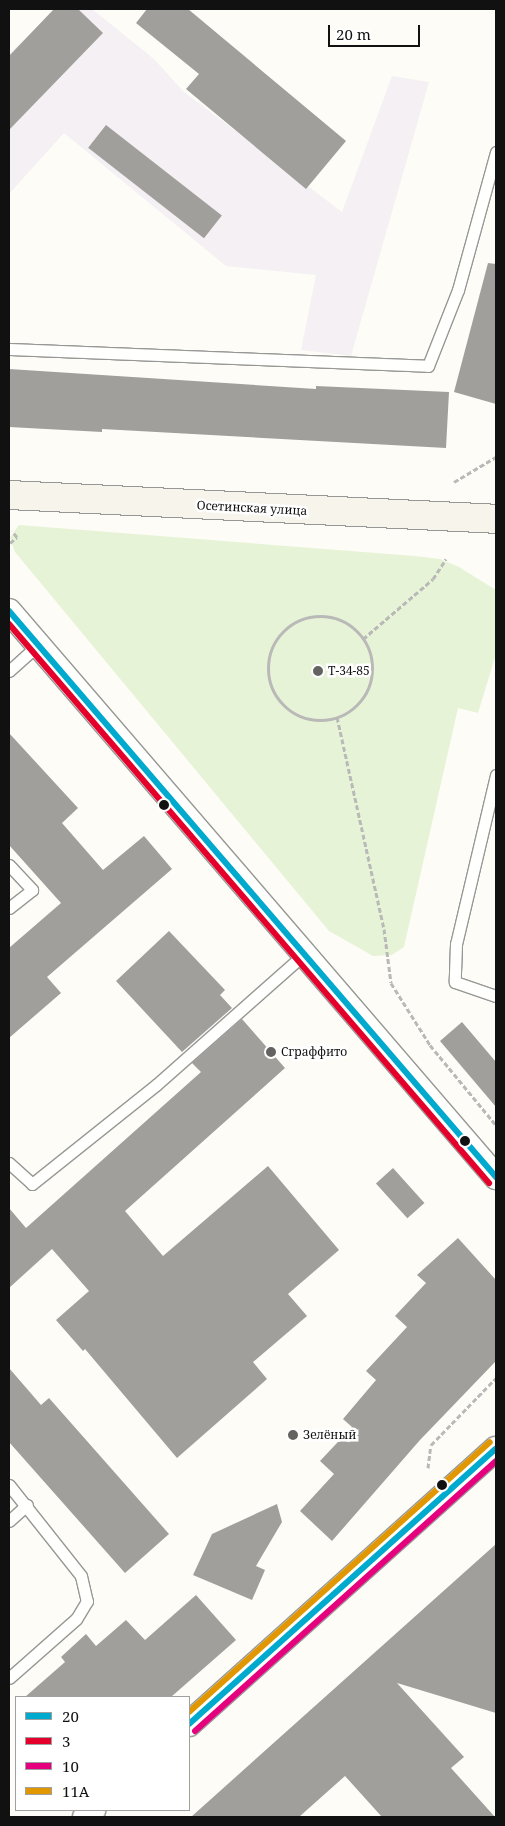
<!DOCTYPE html>
<meta charset="utf-8">
<style>
body{margin:0}
#map{position:relative;width:505px;height:1826px;overflow:hidden;background:#fdfcf7;font-family:"Noto Serif",serif}
div>[style]{position:absolute}
.industrial>*{inset:0;background:#f5f0f3}
.green>*{inset:0;background:#e7f3d7}
.building>*{inset:0;background:#a19f9c;transform-origin:0 0}
.path>*{height:3px;margin-top:-1.5px;transform-origin:0;background:repeating-linear-gradient(90deg,#b9b9b8 0 5px,transparent 0 7.5px)}
.path>.ring{margin:-1.5px;padding:0;box-sizing:content-box;background:none;border:3px solid #b9b9b8;border-radius:50%}
.roads{filter:drop-shadow(1px 0 #979795) drop-shadow(-1px 0 #979795) drop-shadow(0 1px #979795) drop-shadow(0 -1px #979795)}
.service>*{height:11px;margin:-5.5px;padding:0 5.5px;transform-origin:5.5px;border-radius:5.5px;background:#fffffe}
.minor>*{height:24px;margin:-12px;padding:0 12px;transform-origin:12px;border-radius:12px;background:#fffffe}
.secondary>*{height:28px;margin:-14px;padding:0 14px;transform-origin:14px;border-radius:14px;background:#f6f4eb}
.bus-1>*{height:6px;margin:-3px;padding:0 3px;transform-origin:3px;border-radius:3px;background:#00a9ce}
.bus-2>*{height:6px;margin:-3px;padding:0 3px;transform-origin:3px;border-radius:3px;background:#e4002b}
.bus-3>*{height:6px;margin:-3px;padding:0 3px;transform-origin:3px;border-radius:3px;background:#e5007d}
.bus-4>*{height:6px;margin:-3px;padding:0 3px;transform-origin:3px;border-radius:3px;background:#e09702}
.dots>*{width:14px;height:14px;translate:-50% -50%;box-sizing:border-box;border:2px solid #fff;border-radius:50%}
span{translate:-50% -50%;white-space:nowrap;text-align:center;line-height:1.15;-webkit-text-stroke:5px #fff;paint-order:stroke}
.street-label{font-size:12px;color:#111}
.poi-label{font-size:12px;color:#111}
.left{translate:0 -50%;text-align:left}
.frame{position:absolute;inset:0;border:10px solid #111;pointer-events:none}
.legend{position:absolute;left:15px;top:1696px;width:175px;height:115px;box-sizing:border-box;background:#fff;border:1px solid #a0a0a0;margin:0;padding:6px 9px;list-style:none;font-size:15px;color:#111}
.legend li{display:flex;align-items:center;gap:10px;height:25px}
.legend b{width:25px;border:1px solid #a0a0a0}
.scale{position:absolute;left:328px;top:25px;width:92px;height:22px;box-sizing:border-box;border:2px solid #111;border-top:0;padding-left:6px;font-size:15px;line-height:18px;white-space:nowrap;color:#111;-webkit-text-stroke:4px #fff;paint-order:stroke}
</style>
<div id="map">
<div class="industrial">
<div style="clip-path:polygon(56px 9px,92px 9px,154px 59px,183px 91px,342px 212px,392px 76px,429px 82px,351px 356px,301px 350px,316px 275px,226px 266px,64px 133px,9px 194px,9px 54px)"></div>
</div>
<div class="green">
<div style="clip-path:polygon(19px 525px,415px 556px,440px 559px,459px 567px,496px 590px,496px 654px,478px 713px,458px 708px,404px 947px,392px 955px,373px 956px,329px 931px,15px 552px,10px 537px)"></div>
</div>
<div class="building">
<div style="clip-path:polygon(54px 9px,78px 9px,103px 33px,9px 130px,9px 56px)"></div>
<div style="clip-path:polygon(147px 9px,188px 9px,346px 141px,306px 189px,186px 89px,199px 74px,136px 23px)"></div>
<div style="left:106px;top:125px;width:147px;height:29px;rotate:38deg"></div>
<div style="clip-path:polygon(488px 263px,496px 264px,496px 404px,454px 392px)"></div>
<div style="clip-path:polygon(9px 369px,316px 389px,316px 386px,449px 392px,446px 448px,102px 429px,102px 432px,9px 427px)"></div>
<div style="clip-path:polygon(9px 733px,78px 808px,62px 823px,103px 870px,144px 836px,172px 869px,47px 977px,61px 993px,9px 1038px,9px 948px,61px 903px,9px 845px)"></div>
<div style="clip-path:polygon(169px 931px,225px 990px,220px 995px,232px 1008px,182px 1052px,116px 981px)"></div>
<div style="clip-path:polygon(242px 1019px,285px 1068px,125px 1211px,163px 1256px,268px 1166px,339px 1250px,288px 1294px,307px 1316px,253px 1362px,267px 1379px,177px 1458px,85px 1349px,83px 1351px,56px 1320px,89px 1291px,52px 1249px,9px 1288px,9px 1208px,26px 1228px,201px 1072px,192px 1063px)"></div>
<div style="clip-path:polygon(462px 1022px,496px 1062px,496px 1107px,440px 1041px)"></div>
<div style="left:393px;top:1168px;width:47px;height:23px;rotate:48deg"></div>
<div style="clip-path:polygon(458px 1238px,496px 1280px,496px 1361px,420px 1440px,332px 1541px,300px 1511px,334px 1474px,320px 1461px,352px 1427px,343px 1419px,376px 1380px,366px 1371px,407px 1327px,395px 1316px,426px 1283px,417px 1275px)"></div>
<div style="clip-path:polygon(9px 1368px,41px 1405px,49px 1398px,169px 1534px,125px 1573px,9px 1442px)"></div>
<div style="clip-path:polygon(277px 1504px,282px 1522px,256px 1566px,265px 1570px,252px 1600px,193px 1575px,212px 1534px)"></div>
<div style="clip-path:polygon(496px 1544px,496px 1713px,397px 1683px,464px 1757px,451px 1768px,495px 1817px,382px 1817px,345px 1776px,299px 1817px,191px 1817px)"></div>
<div style="clip-path:polygon(196px 1595px,236px 1640px,171px 1697px,25px 1697px,65px 1662px,61px 1657px,86px 1634px,96px 1646px,126px 1620px,145px 1640px)"></div>
</div>
<div class="path">
<div style="left:454px;top:482px;width:49px;rotate:-30.8deg"></div>
<div style="left:10px;top:543px;width:9px;rotate:-41deg"></div>
<div style="left:17px;top:537px;width:8px;rotate:-130deg"></div>
<div class="ring" style="left:268px;top:616px;width:101px;height:101px"></div>
<div style="left:363px;top:639px;width:92px;rotate:-40.6deg"></div>
<div style="left:433px;top:579px;width:24px;rotate:-57deg"></div>
<div style="left:337px;top:717px;width:217px;rotate:77.5deg"></div>
<div style="left:384px;top:929px;width:54px;rotate:82.6deg"></div>
<div style="left:391px;top:983px;width:73px;rotate:57.8deg"></div>
<div style="left:430px;top:1045px;width:104px;rotate:50.5deg"></div>
<div style="left:428px;top:1468px;width:23px;rotate:-83deg"></div>
<div style="left:431px;top:1445px;width:93px;rotate:-45.9deg"></div>
</div>
<div class="roads">
<div class="service">
<div style="left:9px;top:349px;width:419px;rotate:2.3deg"></div>
<div style="left:428px;top:366px;width:82px;rotate:-68.5deg"></div>
<div style="left:458px;top:290px;width:143px;rotate:-74.6deg"></div>
<div style="left:9px;top:671px;width:39px;rotate:-42deg"></div>
<div style="left:496px;top:775px;width:174px;rotate:103.3deg"></div>
<div style="left:456px;top:944px;width:38px;rotate:92deg"></div>
<div style="left:455px;top:982px;width:43px;rotate:18.9deg"></div>
<div style="left:9px;top:865px;width:34px;rotate:47deg"></div>
<div style="left:32px;top:890px;width:29px;rotate:142deg"></div>
<div style="left:9px;top:1163px;width:31px;rotate:42deg"></div>
<div style="left:32px;top:1184px;width:159px;rotate:-38.6deg"></div>
<div style="left:156px;top:1085px;width:198px;rotate:-41.5deg"></div>
<div style="left:9px;top:1485px;width:116px;rotate:51.6deg"></div>
<div style="left:81px;top:1576px;width:26px;rotate:77deg"></div>
<div style="left:87px;top:1601px;width:21px;rotate:121deg"></div>
<div style="left:76px;top:1619px;width:89px;rotate:138.6deg"></div>
<div style="left:9px;top:1521px;width:24px;rotate:-42deg"></div>
</div>
<div class="minor">
<div style="left:9px;top:611px;width:747px;rotate:49.29deg"></div>
<div style="left:189px;top:1724px;width:412px;rotate:-41.9deg"></div>
<div style="left:85px;top:1817px;width:11px;rotate:-41deg"></div>
</div>
<div class="secondary">
<div style="left:9px;top:495px;width:488px;rotate:2.8deg"></div>
</div>
</div>
<div class="bus-1">
<div style="left:9px;top:611px;width:747px;rotate:49.29deg"></div>
<div style="left:189px;top:1724px;width:412px;rotate:-41.9deg"></div>
</div>
<div class="bus-2">
<div style="left:9px;top:624px;width:737px;rotate:49.35deg"></div>
</div>
<div class="bus-3">
<div style="left:195px;top:1731px;width:404px;rotate:-41.9deg"></div>
</div>
<div class="bus-4">
<div style="left:189px;top:1712px;width:404px;rotate:-41.9deg"></div>
</div>
<div class="dots">
<div style="left:318px;top:671px;background:#646362"></div>
<div style="left:164px;top:805px;background:#111"></div>
<div style="left:271px;top:1052px;background:#646362"></div>
<div style="left:465px;top:1141px;background:#111"></div>
<div style="left:293px;top:1435px;background:#646362"></div>
<div style="left:442px;top:1485px;background:#111"></div>
</div>
<div class="street-label">
<span style="left:252px;top:508px;rotate:3deg">Осетинская улица</span>
</div>
<div class="poi-label">
<span class="left" style="left:328px;top:671px">Т-34-85</span>
<span class="left" style="left:281px;top:1052px">Сграффито</span>
<span class="left" style="left:303px;top:1435px">Зелёный</span>
</div>
<div class="frame"></div>
<ul class="legend">
<li><b style="height:6px;background:#00a9ce"></b>20</li>
<li><b style="height:6px;background:#e4002b"></b>3</li>
<li><b style="height:6px;background:#e5007d"></b>10</li>
<li><b style="height:6px;background:#e09702"></b>11А</li>
</ul>
<div class="scale">20 m</div>
</div>
